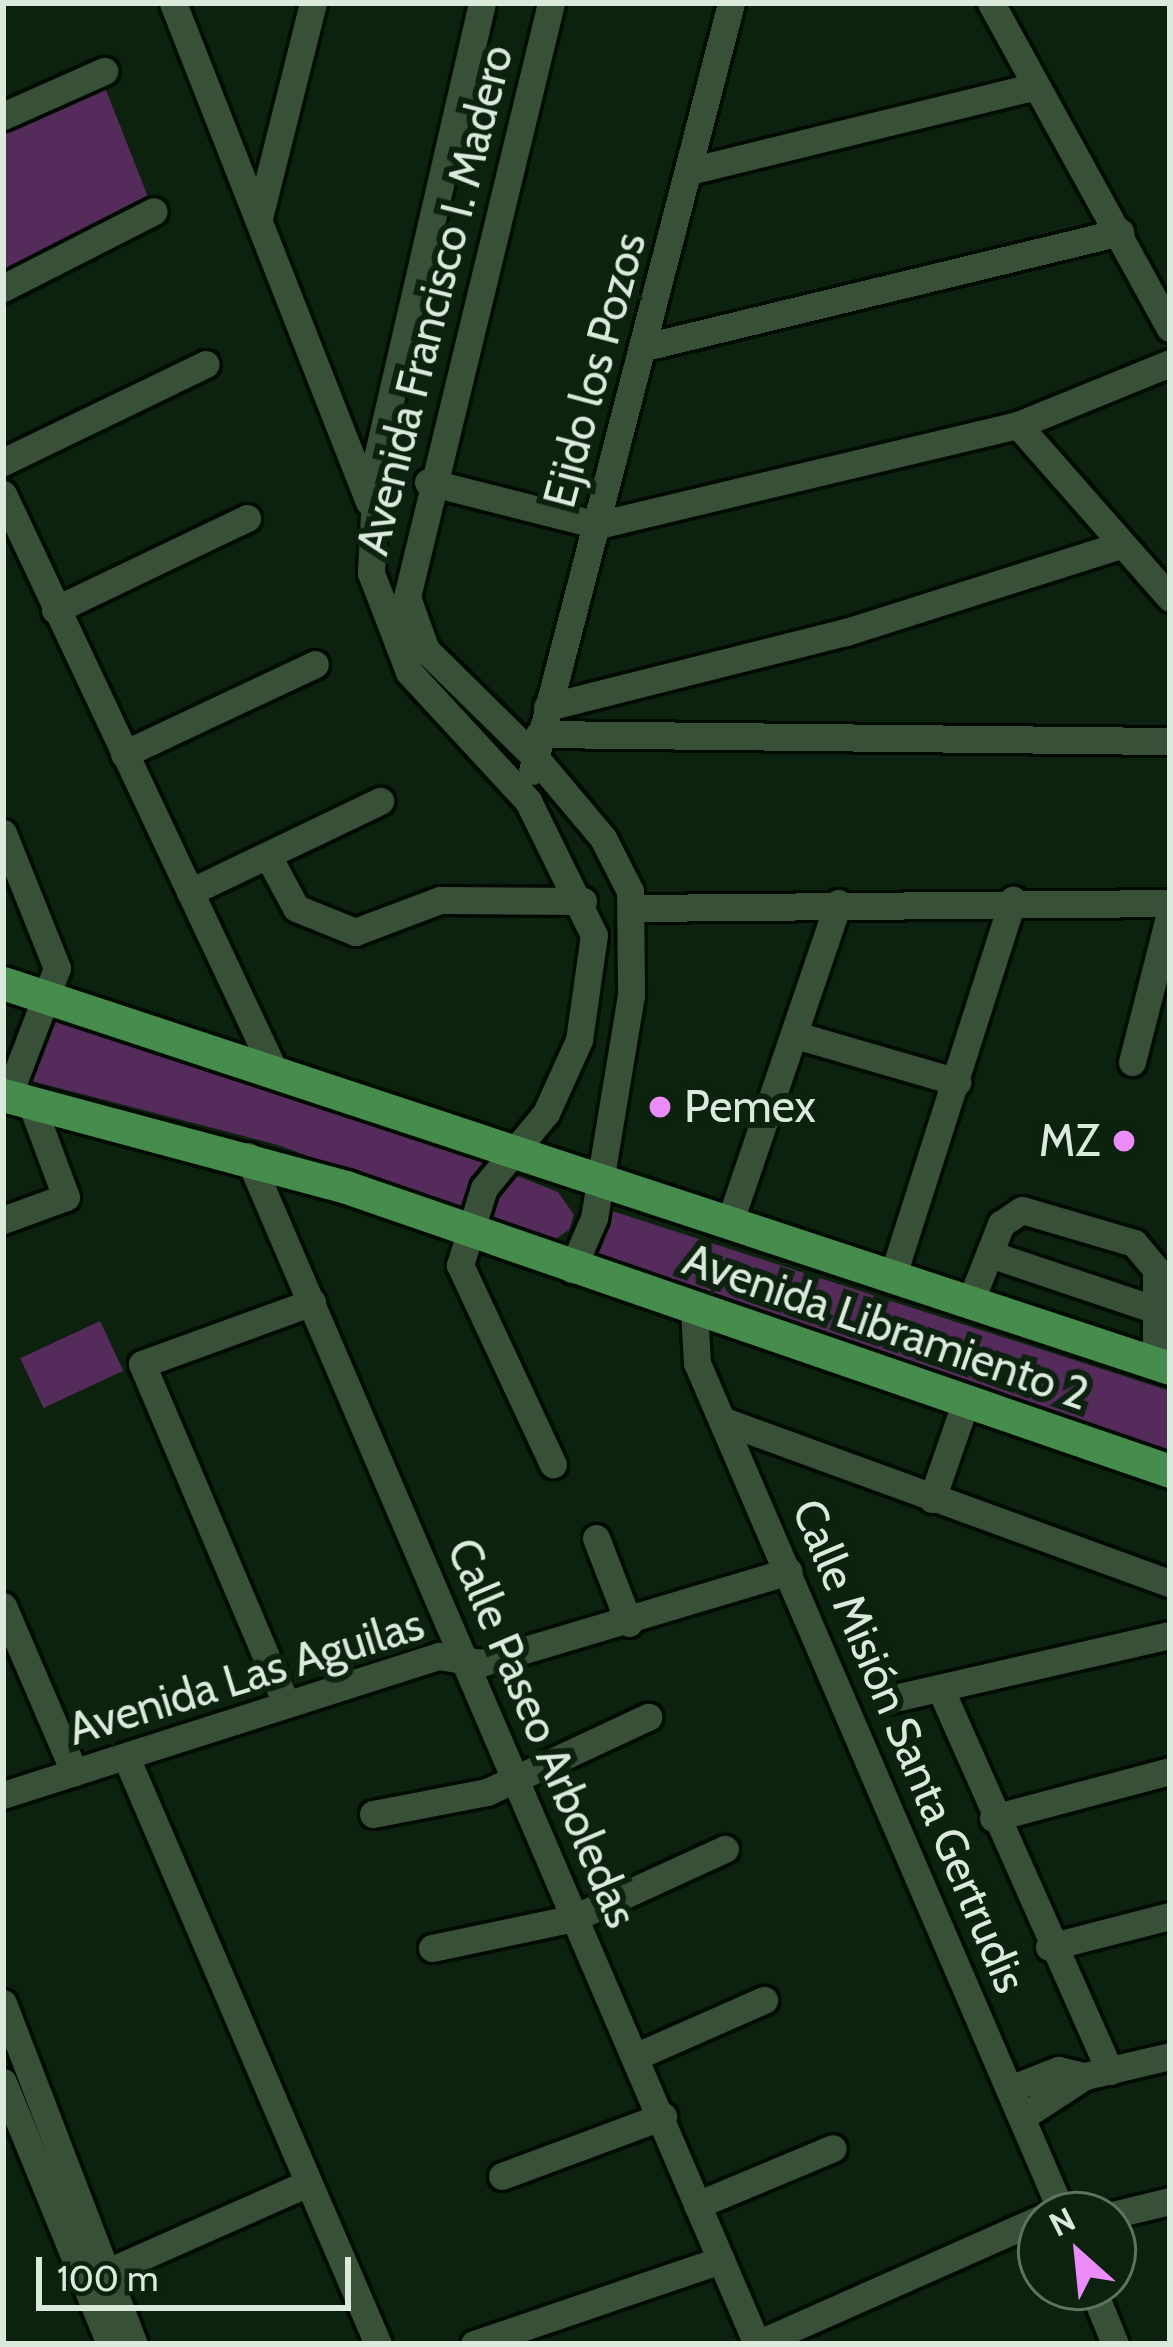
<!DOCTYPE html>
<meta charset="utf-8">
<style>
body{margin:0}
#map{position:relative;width:1173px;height:2347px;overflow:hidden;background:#0c220e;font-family:Cabin,sans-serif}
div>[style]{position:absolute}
.green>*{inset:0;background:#542b5a;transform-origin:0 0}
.roads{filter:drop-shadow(3px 0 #000b00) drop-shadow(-3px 0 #000b00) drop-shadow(0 3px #000b00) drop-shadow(0 -3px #000b00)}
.minor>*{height:27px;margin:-13.5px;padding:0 13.5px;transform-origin:13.5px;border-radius:13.5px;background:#384f38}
.major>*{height:33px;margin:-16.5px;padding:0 16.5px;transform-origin:16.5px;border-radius:16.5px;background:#468d4d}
.dots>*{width:33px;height:33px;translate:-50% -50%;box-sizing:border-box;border:6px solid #0c220e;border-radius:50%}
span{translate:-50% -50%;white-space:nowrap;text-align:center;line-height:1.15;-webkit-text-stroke:12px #0c220e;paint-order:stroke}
.street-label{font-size:45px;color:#dceadc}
.poi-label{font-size:45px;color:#dceadc}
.left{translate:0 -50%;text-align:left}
.right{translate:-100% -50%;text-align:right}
.frame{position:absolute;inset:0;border:6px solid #dceadc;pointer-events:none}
.north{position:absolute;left:1017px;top:2191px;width:120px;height:120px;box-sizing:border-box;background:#0c220e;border:3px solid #5f7260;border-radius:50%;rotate:333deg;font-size:33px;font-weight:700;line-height:48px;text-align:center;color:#dceadc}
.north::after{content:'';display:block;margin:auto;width:42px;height:54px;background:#ec8cfa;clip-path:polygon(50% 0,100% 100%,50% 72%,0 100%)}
.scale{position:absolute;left:36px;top:2257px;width:315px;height:54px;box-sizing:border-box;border:6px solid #dceadc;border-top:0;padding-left:15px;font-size:36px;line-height:42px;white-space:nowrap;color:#dceadc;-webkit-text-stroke:9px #0c220e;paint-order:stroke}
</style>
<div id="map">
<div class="green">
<div style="clip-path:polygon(97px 67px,150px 202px,3px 275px,3px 107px)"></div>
<div style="clip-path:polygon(58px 1008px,502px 1160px,464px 1214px,278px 1145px,24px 1079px)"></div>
<div style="clip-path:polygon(515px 1175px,558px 1192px,574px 1215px,569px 1230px,551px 1242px,497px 1226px,487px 1206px)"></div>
<div style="clip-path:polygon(606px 1209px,1170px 1391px,1170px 1466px,591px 1260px)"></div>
<div style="left:100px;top:1321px;width:55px;height:88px;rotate:65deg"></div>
</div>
<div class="roads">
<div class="minor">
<div style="left:173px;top:3px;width:536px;rotate:68.56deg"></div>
<div style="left:482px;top:3px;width:466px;rotate:103deg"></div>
<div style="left:377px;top:457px;width:116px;rotate:93deg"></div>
<div style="left:371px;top:573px;width:106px;rotate:69deg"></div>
<div style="left:409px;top:672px;width:176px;rotate:47.3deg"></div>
<div style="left:528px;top:801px;width:149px;rotate:63.8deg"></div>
<div style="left:594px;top:935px;width:106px;rotate:98.1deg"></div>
<div style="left:579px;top:1040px;width:80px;rotate:114.3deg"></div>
<div style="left:546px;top:1113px;width:97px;rotate:129.6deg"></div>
<div style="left:484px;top:1188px;width:81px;rotate:107.3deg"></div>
<div style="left:460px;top:1265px;width:220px;rotate:65deg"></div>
<div style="left:551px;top:3px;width:611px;rotate:103.63deg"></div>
<div style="left:407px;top:597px;width:56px;rotate:70.3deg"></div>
<div style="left:426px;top:650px;width:151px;rotate:44.5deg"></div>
<div style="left:534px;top:756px;width:107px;rotate:49.9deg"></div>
<div style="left:603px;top:838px;width:59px;rotate:63deg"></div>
<div style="left:630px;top:891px;width:104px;rotate:89.4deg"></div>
<div style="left:631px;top:995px;width:226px;rotate:99.4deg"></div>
<div style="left:594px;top:1218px;width:56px;rotate:113.3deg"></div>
<div style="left:991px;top:3px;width:371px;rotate:61.2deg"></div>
<div style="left:3px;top:116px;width:111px;rotate:-24deg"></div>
<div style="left:690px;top:171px;width:356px;rotate:-13.8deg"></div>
<div style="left:260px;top:214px;width:218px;rotate:-75.9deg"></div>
<div style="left:3px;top:288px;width:169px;rotate:-27deg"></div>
<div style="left:645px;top:347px;width:489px;rotate:-13.6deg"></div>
<div style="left:1018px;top:425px;width:230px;rotate:48.7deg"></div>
<div style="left:3px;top:462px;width:225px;rotate:-25.8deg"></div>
<div style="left:428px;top:482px;width:175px;rotate:14.2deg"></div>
<div style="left:598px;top:525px;width:432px;rotate:-13.4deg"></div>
<div style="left:1018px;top:425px;width:164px;rotate:-22.2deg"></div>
<div style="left:3px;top:494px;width:632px;rotate:64.81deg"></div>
<div style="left:55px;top:610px;width:213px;rotate:-25.6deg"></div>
<div style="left:547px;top:707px;width:308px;rotate:-14.1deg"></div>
<div style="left:846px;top:632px;width:288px;rotate:-17.6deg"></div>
<div style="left:539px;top:734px;width:631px;rotate:0.64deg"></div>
<div style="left:124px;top:754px;width:211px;rotate:-25.2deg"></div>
<div style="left:532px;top:771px;width:793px;rotate:-75.47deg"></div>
<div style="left:3px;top:833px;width:145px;rotate:68.2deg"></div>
<div style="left:57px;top:968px;width:137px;rotate:110.9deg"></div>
<div style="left:268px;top:856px;width:59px;rotate:61.7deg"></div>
<div style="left:296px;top:908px;width:64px;rotate:22.1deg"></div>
<div style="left:355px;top:932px;width:91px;rotate:-20.6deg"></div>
<div style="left:440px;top:900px;width:143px;rotate:0.4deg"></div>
<div style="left:190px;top:892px;width:211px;rotate:-25.6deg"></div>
<div style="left:634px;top:908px;width:536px;rotate:-0.53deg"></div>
<div style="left:799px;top:1036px;width:165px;rotate:16.2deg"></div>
<div style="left:1132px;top:1062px;width:154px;rotate:-75.7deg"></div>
<div style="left:248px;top:1156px;width:1292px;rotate:66.81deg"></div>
<div style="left:3px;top:1220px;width:67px;rotate:-20.1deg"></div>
<div style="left:66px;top:1197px;width:103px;rotate:-110.4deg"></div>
<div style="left:730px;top:1221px;width:336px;rotate:-71.2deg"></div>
<div style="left:990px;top:1254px;width:178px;rotate:18.6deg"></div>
<div style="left:893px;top:1275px;width:394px;rotate:-72.3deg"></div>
<div style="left:971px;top:1300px;width:82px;rotate:-68.5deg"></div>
<div style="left:1001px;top:1224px;width:25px;rotate:-34deg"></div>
<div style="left:1022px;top:1210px;width:117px;rotate:16.4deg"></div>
<div style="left:1134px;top:1243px;width:34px;rotate:50deg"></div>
<div style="left:1156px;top:1269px;width:95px;rotate:90deg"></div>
<div style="left:694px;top:1309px;width:54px;rotate:86.8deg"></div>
<div style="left:697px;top:1363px;width:927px;rotate:66.75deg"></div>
<div style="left:724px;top:1421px;width:475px;rotate:20deg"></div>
<div style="left:932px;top:1499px;width:104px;rotate:-70.9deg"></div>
<div style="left:596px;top:1538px;width:91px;rotate:68.8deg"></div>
<div style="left:3px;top:1606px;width:181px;rotate:66.8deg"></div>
<div style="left:940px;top:1688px;width:419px;rotate:66.1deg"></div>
<div style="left:886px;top:1700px;width:291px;rotate:-12.9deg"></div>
<div style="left:285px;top:1701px;width:366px;rotate:-113deg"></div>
<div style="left:142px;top:1364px;width:181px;rotate:-20deg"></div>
<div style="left:126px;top:1757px;width:639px;rotate:66.77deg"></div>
<div style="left:3px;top:1795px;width:458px;rotate:-17.7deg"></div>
<div style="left:439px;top:1656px;width:43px;rotate:9.5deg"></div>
<div style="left:481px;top:1663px;width:321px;rotate:-16.6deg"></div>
<div style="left:373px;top:1814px;width:116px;rotate:-10.9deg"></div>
<div style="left:487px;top:1792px;width:178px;rotate:-25deg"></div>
<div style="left:993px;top:1818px;width:183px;rotate:-14.9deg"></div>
<div style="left:1049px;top:1947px;width:125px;rotate:-14.4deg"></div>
<div style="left:432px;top:1948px;width:145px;rotate:-11.9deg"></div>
<div style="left:574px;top:1918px;width:166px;rotate:-24.6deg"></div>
<div style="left:3px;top:2003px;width:365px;rotate:69deg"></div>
<div style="left:637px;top:2056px;width:139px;rotate:-23.8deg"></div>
<div style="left:3px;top:2082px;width:283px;rotate:67.8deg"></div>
<div style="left:1010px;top:2089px;width:52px;rotate:-21.6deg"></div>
<div style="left:1058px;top:2070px;width:28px;rotate:13deg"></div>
<div style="left:1085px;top:2076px;width:87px;rotate:-13.2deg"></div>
<div style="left:1022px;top:2117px;width:75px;rotate:-33.1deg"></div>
<div style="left:502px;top:2176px;width:172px;rotate:-20.4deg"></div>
<div style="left:697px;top:2205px;width:147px;rotate:-22.7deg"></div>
<div style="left:1112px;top:2215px;width:60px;rotate:-13.6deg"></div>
<div style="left:87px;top:2281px;width:242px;rotate:-23.9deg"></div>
<div style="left:1092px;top:2287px;width:61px;rotate:68deg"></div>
<div style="left:474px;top:2344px;width:261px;rotate:-18.8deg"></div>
<div style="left:757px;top:2344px;width:311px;rotate:-23.9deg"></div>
</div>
<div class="major">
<div style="left:3px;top:983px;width:1229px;rotate:18.26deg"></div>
<div style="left:3px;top:1095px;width:355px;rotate:15deg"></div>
<div style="left:346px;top:1187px;width:872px;rotate:19.02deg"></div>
</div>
</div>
<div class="dots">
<div style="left:660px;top:1107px;background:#ec8cfa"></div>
<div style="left:1124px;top:1141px;background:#ec8cfa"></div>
</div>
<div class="street-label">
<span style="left:435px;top:300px;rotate:-76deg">Avenida Francisco I. Madero</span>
<span style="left:595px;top:370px;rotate:-75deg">Ejido los Pozos</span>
<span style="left:886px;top:1327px;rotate:19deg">Avenida Libramiento 2</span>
<span style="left:246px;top:1677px;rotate:-17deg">Avenida Las Aguilas</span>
<span style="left:542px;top:1733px;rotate:67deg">Calle Paseo Arboledas</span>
<span style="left:909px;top:1746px;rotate:67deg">Calle Misión Santa Gertrudis</span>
</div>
<div class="poi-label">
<span class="left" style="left:684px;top:1107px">Pemex</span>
<span class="right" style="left:1100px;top:1141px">MZ</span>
</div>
<div class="frame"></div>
<div class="north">N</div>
<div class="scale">100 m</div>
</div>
